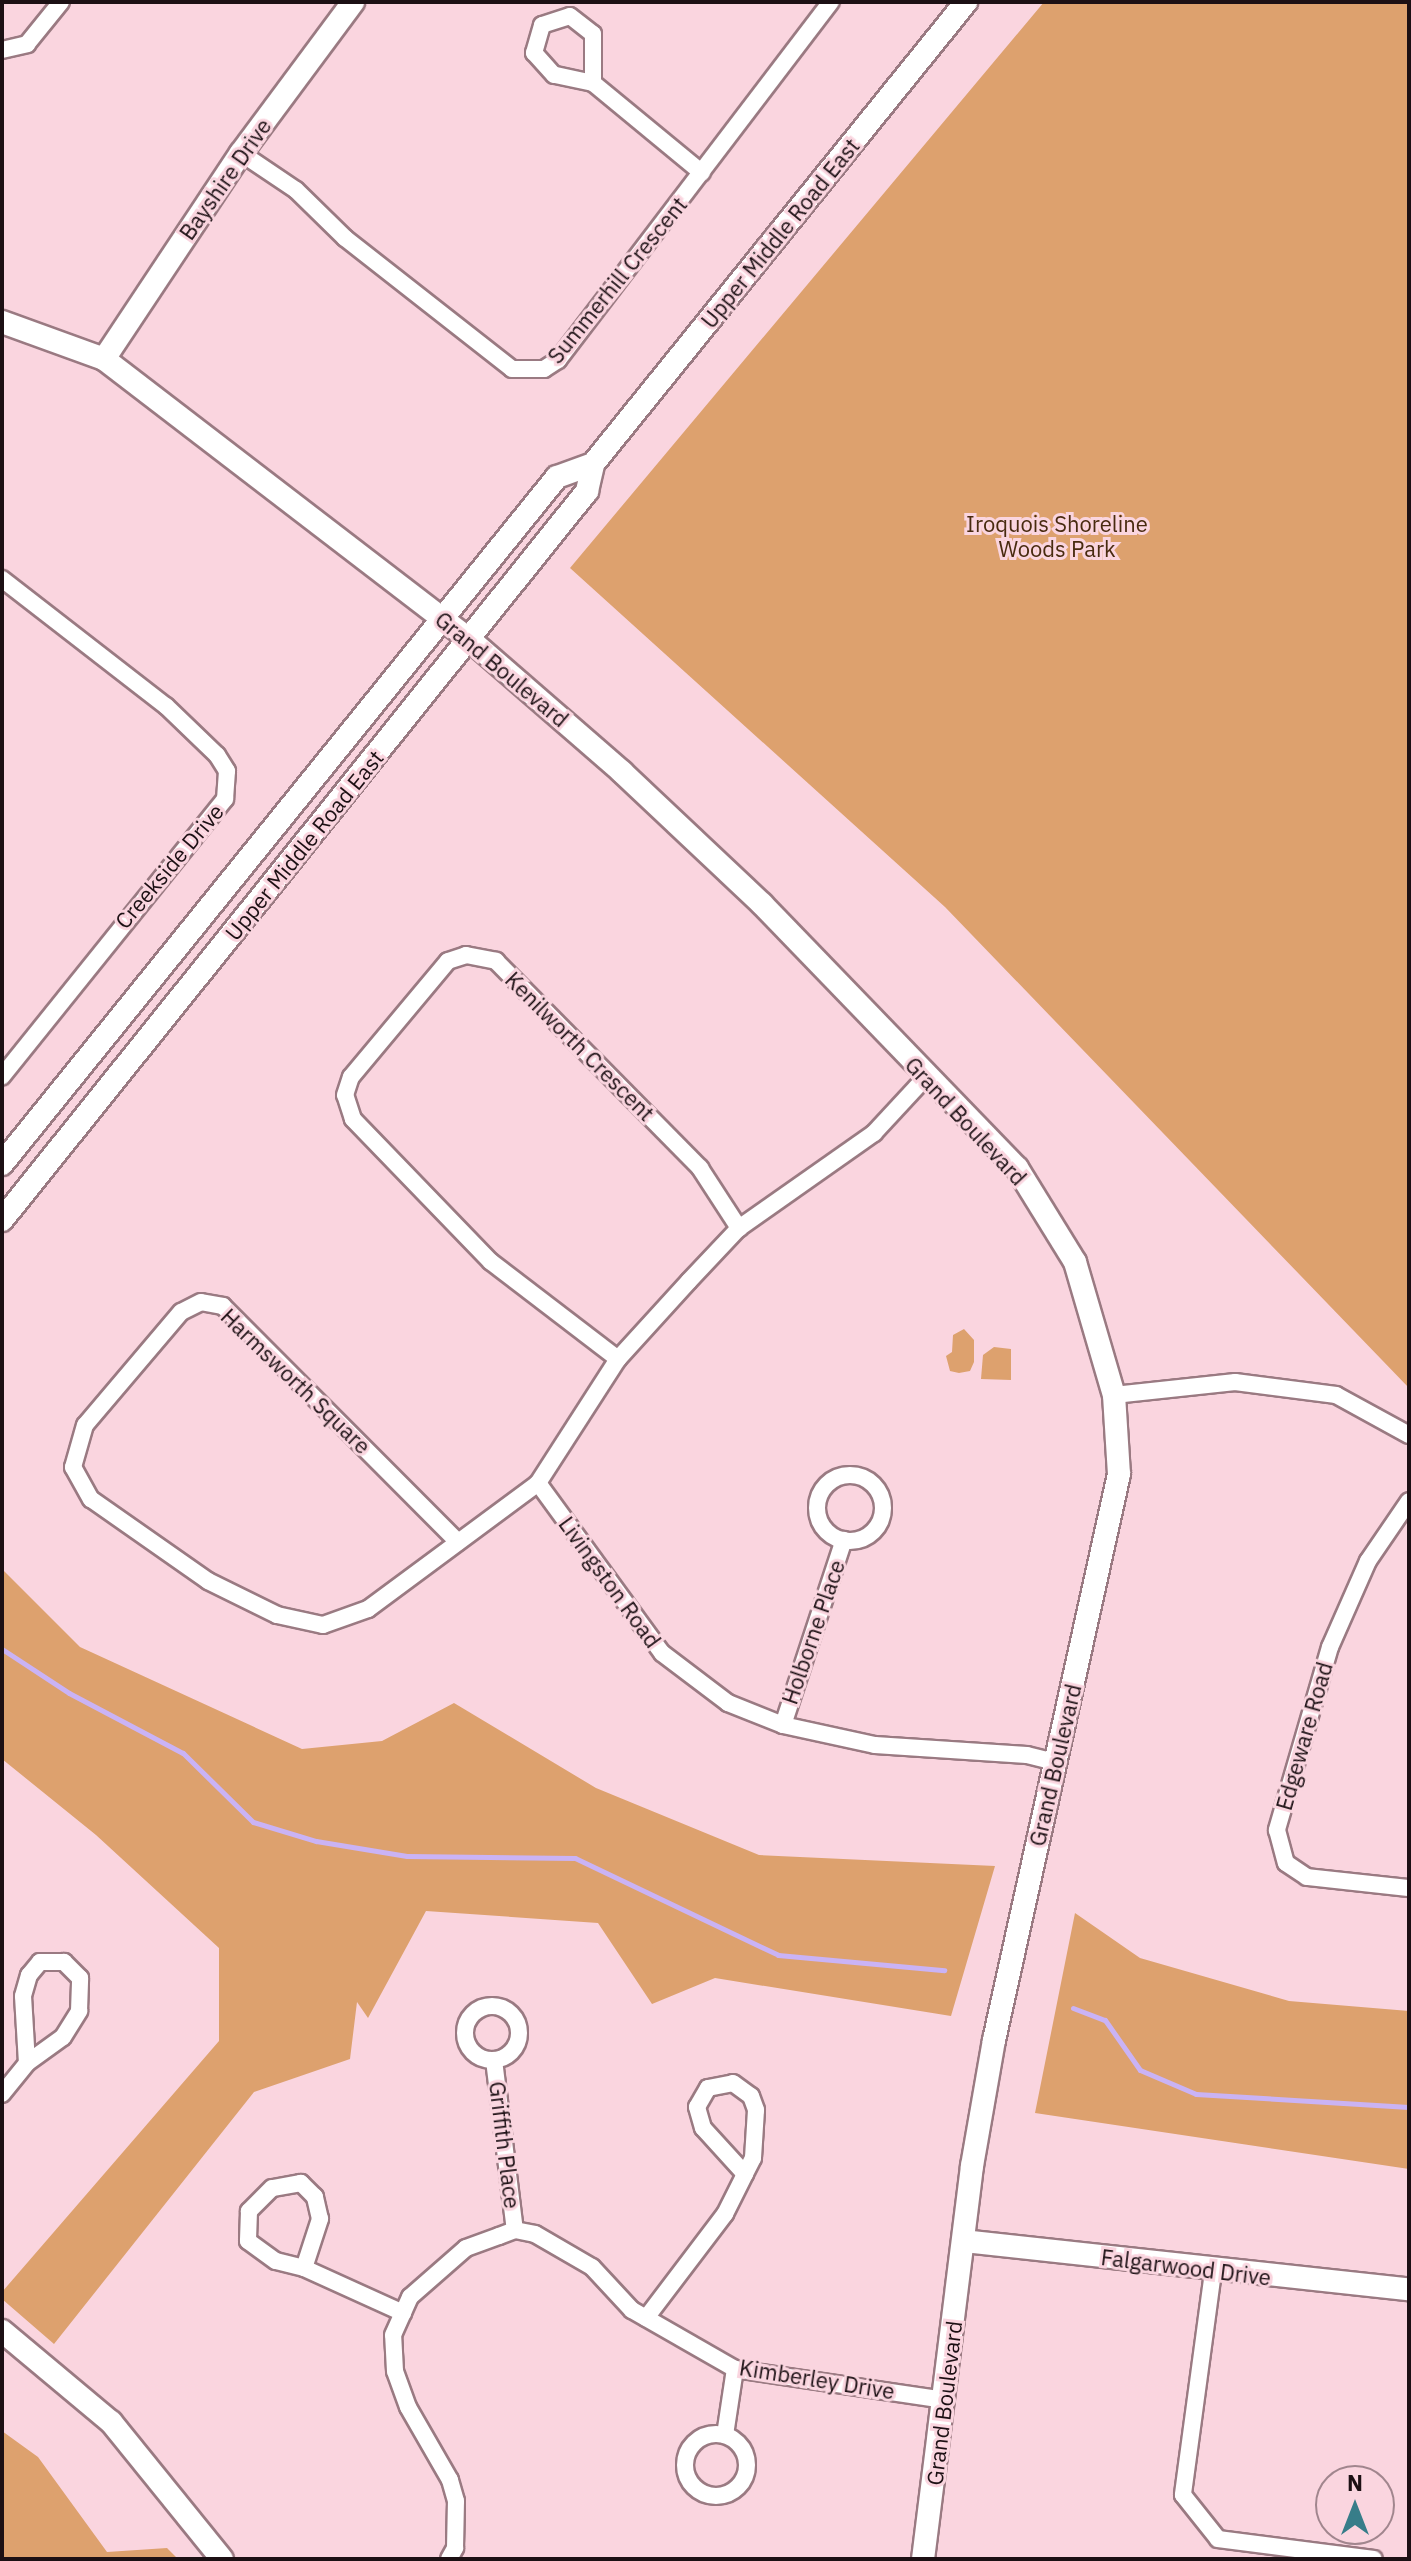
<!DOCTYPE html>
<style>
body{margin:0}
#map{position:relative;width:1411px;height:2561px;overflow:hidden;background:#fad5df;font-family:"IBM Plex Sans",sans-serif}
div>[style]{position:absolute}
.green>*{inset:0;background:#dda16e}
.stream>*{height:5px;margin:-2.5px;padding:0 2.5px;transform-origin:2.5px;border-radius:2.5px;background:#cab3f5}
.roads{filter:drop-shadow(2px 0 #9a7a82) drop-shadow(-2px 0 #9a7a82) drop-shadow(0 2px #9a7a82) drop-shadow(0 -2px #9a7a82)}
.street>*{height:16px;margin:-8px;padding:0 8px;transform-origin:8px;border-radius:8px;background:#fff}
.street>.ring{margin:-8px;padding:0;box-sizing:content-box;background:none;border:16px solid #fff;border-radius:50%}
.secondary>*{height:22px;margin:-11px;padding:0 11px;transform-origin:11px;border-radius:11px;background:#fff}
span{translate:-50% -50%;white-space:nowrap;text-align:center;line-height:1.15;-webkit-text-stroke:6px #fad5df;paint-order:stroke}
.street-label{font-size:22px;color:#1c1014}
.park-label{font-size:22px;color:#482a0f}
.frame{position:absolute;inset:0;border:4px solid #1c1014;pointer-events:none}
.north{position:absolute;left:1315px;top:2465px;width:80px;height:80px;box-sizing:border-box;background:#fad5df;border:2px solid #a1868e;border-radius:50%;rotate:0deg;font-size:22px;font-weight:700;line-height:32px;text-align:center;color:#1c1014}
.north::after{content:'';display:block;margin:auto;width:28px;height:36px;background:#377d89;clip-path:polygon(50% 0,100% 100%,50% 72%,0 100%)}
</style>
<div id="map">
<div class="green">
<div style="clip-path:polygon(1044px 2px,1409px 2px,1409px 1388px,945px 907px,570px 568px)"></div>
<div style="clip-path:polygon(964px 1329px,974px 1340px,974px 1362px,970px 1371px,959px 1373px,950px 1371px,946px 1356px,952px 1352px,953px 1335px)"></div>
<div style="clip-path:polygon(994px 1347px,1011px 1349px,1011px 1380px,981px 1379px,983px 1355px)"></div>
<div style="clip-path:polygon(2px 1569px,80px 1647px,302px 1749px,382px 1741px,454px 1703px,596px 1788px,759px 1855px,995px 1866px,951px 2016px,715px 1978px,652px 2004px,598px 1923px,426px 1911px,368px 2018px,357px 2002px,350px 2059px,254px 2092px,54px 2344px,2px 2299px,2px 2292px,219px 2041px,219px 1948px,96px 1835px,2px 1759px)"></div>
<div style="clip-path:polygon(1075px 1913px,1140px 1958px,1289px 2001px,1409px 2011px,1409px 2169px,1035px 2113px)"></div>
<div style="clip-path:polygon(2px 2431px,38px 2457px,107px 2552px,167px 2548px,178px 2559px,2px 2559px)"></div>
</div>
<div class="stream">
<div style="left:2px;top:1649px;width:80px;rotate:33.3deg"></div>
<div style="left:69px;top:1693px;width:129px;rotate:27.8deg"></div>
<div style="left:183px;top:1753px;width:98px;rotate:44.6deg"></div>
<div style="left:253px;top:1822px;width:66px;rotate:16.8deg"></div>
<div style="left:316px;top:1841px;width:92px;rotate:9.4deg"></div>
<div style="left:407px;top:1856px;width:168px;rotate:0.7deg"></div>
<div style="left:575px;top:1858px;width:225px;rotate:25.5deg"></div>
<div style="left:778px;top:1955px;width:167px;rotate:5.2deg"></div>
<div style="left:1073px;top:2008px;width:34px;rotate:21deg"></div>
<div style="left:1105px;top:2020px;width:61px;rotate:55deg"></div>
<div style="left:1140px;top:2070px;width:61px;rotate:23.2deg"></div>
<div style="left:1196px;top:2094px;width:213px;rotate:3.5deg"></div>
</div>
<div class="roads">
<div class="street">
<div style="left:570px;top:16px;width:29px;rotate:38deg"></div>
<div style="left:593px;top:34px;width:49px;rotate:90deg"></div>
<div style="left:593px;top:83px;width:40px;rotate:-168deg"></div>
<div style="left:554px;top:75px;width:30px;rotate:-132deg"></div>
<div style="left:534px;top:53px;width:29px;rotate:-74deg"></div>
<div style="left:542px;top:25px;width:29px;rotate:-18deg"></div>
<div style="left:2px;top:50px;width:26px;rotate:-13deg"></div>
<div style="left:27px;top:44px;width:54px;rotate:-51deg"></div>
<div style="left:593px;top:83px;width:141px;rotate:39.5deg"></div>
<div style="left:241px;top:153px;width:66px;rotate:33.9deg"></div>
<div style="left:296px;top:190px;width:69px;rotate:44.4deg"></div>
<div style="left:345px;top:238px;width:212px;rotate:38.1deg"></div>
<div style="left:512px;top:369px;width:32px"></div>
<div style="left:544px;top:369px;width:17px;rotate:-33deg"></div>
<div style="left:558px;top:360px;width:450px;rotate:-52.7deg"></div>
<div style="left:2px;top:579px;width:207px;rotate:37.8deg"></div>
<div style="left:166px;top:706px;width:71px;rotate:43.9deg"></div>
<div style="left:217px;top:755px;width:19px;rotate:58deg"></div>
<div style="left:227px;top:771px;width:28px;rotate:94deg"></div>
<div style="left:225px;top:799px;width:356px;rotate:128.8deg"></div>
<div style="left:618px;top:1359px;width:160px;rotate:-142.6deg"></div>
<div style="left:491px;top:1262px;width:199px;rotate:-134deg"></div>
<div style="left:353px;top:1119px;width:25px;rotate:-108deg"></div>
<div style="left:345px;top:1095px;width:19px;rotate:-72deg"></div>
<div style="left:351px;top:1077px;width:151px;rotate:-50.1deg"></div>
<div style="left:448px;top:961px;width:19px;rotate:-18deg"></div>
<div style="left:466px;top:955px;width:31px;rotate:11deg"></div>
<div style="left:496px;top:961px;width:291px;rotate:45.4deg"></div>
<div style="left:700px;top:1168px;width:72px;rotate:57deg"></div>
<div style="left:1114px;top:1395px;width:122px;rotate:-6.1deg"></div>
<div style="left:1235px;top:1382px;width:102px;rotate:7.3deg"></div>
<div style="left:1336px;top:1395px;width:83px;rotate:28.7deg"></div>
<div class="ring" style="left:817px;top:1475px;width:50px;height:50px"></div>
<div style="left:538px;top:1483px;width:210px;rotate:53.9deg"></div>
<div style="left:662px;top:1653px;width:83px;rotate:37.1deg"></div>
<div style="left:728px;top:1703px;width:59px;rotate:21.8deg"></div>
<div style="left:783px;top:1725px;width:94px;rotate:12.3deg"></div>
<div style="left:875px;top:1745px;width:152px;rotate:3.8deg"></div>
<div style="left:1027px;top:1755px;width:30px;rotate:14deg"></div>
<div style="left:1409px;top:1501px;width:73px;rotate:124.3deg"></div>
<div style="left:1368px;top:1561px;width:94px;rotate:113.8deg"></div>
<div style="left:1330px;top:1647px;width:191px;rotate:106.2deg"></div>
<div style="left:1277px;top:1830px;width:34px;rotate:75deg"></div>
<div style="left:1286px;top:1863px;width:25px;rotate:34deg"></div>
<div style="left:1307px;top:1877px;width:103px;rotate:6.2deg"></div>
<div style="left:458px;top:1542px;width:333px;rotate:-134.9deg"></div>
<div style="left:223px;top:1306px;width:22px;rotate:-170deg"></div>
<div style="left:201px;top:1302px;width:22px;rotate:153deg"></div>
<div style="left:181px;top:1312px;width:148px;rotate:130.3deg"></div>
<div style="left:85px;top:1425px;width:44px;rotate:105.9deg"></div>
<div style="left:73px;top:1467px;width:37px;rotate:61deg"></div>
<div style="left:91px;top:1499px;width:143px;rotate:35deg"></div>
<div style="left:208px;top:1581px;width:77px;rotate:26.2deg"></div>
<div style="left:277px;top:1615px;width:47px;rotate:12.3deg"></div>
<div style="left:323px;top:1625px;width:48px;rotate:-19.6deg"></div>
<div style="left:368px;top:1609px;width:212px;rotate:-36.5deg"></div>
<div style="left:538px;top:1483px;width:148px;rotate:-57.2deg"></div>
<div style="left:618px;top:1359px;width:105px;rotate:-47.7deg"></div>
<div style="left:689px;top:1281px;width:73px;rotate:-46.7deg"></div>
<div style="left:739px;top:1228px;width:165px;rotate:-35.1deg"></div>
<div style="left:874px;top:1133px;width:75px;rotate:-47.2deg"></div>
<div style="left:783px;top:1725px;width:195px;rotate:-71.8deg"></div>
<div class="ring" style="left:465px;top:2006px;width:38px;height:38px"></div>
<div style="left:494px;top:2060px;width:171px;rotate:83deg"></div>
<div style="left:733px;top:2083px;width:22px;rotate:36deg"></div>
<div style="left:751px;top:2096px;width:15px;rotate:70deg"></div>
<div style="left:756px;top:2110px;width:48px;rotate:93.6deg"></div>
<div style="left:753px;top:2158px;width:18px;rotate:117deg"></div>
<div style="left:745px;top:2174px;width:62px;rotate:-132.4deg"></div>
<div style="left:703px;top:2128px;width:22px;rotate:-106deg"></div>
<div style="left:697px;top:2107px;width:22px;rotate:-60deg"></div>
<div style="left:708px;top:2088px;width:25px;rotate:-11deg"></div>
<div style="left:2px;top:2094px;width:40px;rotate:-51deg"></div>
<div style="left:27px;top:2063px;width:44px;rotate:-35.8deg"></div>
<div style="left:63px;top:2037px;width:31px;rotate:-58deg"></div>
<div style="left:79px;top:2011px;width:33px;rotate:-88deg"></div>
<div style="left:80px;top:1978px;width:23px;rotate:-135deg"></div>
<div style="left:64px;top:1962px;width:24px;rotate:180deg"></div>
<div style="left:40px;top:1962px;width:17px;rotate:130deg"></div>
<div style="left:29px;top:1975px;width:22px;rotate:106deg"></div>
<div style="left:23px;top:1996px;width:67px;rotate:86.6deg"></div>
<div style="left:304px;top:2268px;width:52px;rotate:-71.9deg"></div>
<div style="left:320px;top:2219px;width:23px;rotate:-103deg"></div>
<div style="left:315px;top:2197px;width:20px;rotate:-135deg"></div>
<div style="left:301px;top:2183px;width:29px;rotate:170deg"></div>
<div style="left:272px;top:2188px;width:33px;rotate:135deg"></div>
<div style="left:249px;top:2211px;width:30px;rotate:92deg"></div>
<div style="left:248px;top:2241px;width:34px;rotate:36deg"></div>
<div style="left:276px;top:2261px;width:29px;rotate:14deg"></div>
<div style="left:304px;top:2268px;width:109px;rotate:24.4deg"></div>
<div style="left:1213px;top:2272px;width:225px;rotate:97.7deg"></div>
<div style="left:1183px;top:2495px;width:56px;rotate:51.5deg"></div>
<div style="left:1218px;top:2539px;width:157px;rotate:7.3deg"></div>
<div style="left:646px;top:2318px;width:131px;rotate:-52.8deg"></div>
<div style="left:725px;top:2214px;width:45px;rotate:-63.4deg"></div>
<div class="ring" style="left:685px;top:2434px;width:46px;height:46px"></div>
<div style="left:725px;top:2435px;width:67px;rotate:-81.4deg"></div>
<div style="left:449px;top:2559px;width:13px;rotate:-61deg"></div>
<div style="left:455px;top:2548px;width:47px;rotate:-88.8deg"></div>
<div style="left:456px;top:2501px;width:22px;rotate:-106deg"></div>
<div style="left:450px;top:2480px;width:84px;rotate:-119.9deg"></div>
<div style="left:408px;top:2407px;width:38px;rotate:-110deg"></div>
<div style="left:395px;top:2371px;width:36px;rotate:-93deg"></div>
<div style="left:393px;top:2335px;width:42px;rotate:-65.9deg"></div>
<div style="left:410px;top:2297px;width:74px;rotate:-41.2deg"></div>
<div style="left:466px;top:2248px;width:35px;rotate:-20deg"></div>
<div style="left:499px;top:2236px;width:17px;rotate:-21deg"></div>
<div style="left:515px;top:2230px;width:20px;rotate:11deg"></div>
<div style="left:535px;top:2234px;width:66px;rotate:30.1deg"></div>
<div style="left:592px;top:2267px;width:59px;rotate:47.1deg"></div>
<div style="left:632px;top:2310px;width:119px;rotate:29.8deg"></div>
<div style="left:735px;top:2369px;width:211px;rotate:8.4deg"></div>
</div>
<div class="secondary">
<div style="left:2px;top:322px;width:109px;rotate:19.9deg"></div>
<div style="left:104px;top:359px;width:459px;rotate:37.5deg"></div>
<div style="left:468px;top:638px;width:204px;rotate:41deg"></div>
<div style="left:622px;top:772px;width:192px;rotate:43.3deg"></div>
<div style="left:762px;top:904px;width:367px;rotate:46deg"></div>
<div style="left:1017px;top:1168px;width:110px;rotate:58.3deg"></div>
<div style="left:1075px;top:1262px;width:139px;rotate:73.7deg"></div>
<div style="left:1114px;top:1395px;width:79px;rotate:86.4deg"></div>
<div style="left:1119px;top:1474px;width:580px;rotate:102.45deg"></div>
<div style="left:994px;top:2040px;width:128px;rotate:99.9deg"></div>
<div style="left:972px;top:2166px;width:396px;rotate:97.1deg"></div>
<div style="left:104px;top:359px;width:247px;rotate:-56.4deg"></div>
<div style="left:241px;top:153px;width:188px;rotate:-53.4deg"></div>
<div style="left:2px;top:1164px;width:883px;rotate:-51.07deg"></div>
<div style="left:557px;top:477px;width:38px;rotate:-20deg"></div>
<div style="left:2px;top:1220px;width:935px;rotate:-51.25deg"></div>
<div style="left:587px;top:491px;width:28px;rotate:-77deg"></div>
<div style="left:593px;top:464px;width:594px;rotate:-51.08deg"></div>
<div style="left:964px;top:2241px;width:448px;rotate:6.2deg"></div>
<div style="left:2px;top:2331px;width:142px;rotate:39.9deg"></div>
<div style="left:111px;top:2422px;width:176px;rotate:51deg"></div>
</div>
</div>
<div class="street-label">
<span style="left:225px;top:179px;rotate:-55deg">Bayshire Drive</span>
<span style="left:780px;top:233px;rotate:-51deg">Upper Middle Road East</span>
<span style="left:617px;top:280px;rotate:-51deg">Summerhill Crescent</span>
<span style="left:502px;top:669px;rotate:40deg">Grand Boulevard</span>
<span style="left:304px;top:845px;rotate:-51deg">Upper Middle Road East</span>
<span style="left:169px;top:866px;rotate:-50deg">Creekside Drive</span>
<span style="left:580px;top:1046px;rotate:45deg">Kenilworth Crescent</span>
<span style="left:966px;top:1121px;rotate:47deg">Grand Boulevard</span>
<span style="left:296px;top:1381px;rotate:44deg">Harmsworth Square</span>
<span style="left:610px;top:1582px;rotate:54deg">Livingston Road</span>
<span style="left:813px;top:1632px;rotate:-71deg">Holborne Place</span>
<span style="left:1304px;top:1736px;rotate:-74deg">Edgeware Road</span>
<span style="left:1055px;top:1765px;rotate:-77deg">Grand Boulevard</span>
<span style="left:505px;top:2145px;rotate:83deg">Griffith Place</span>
<span style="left:1186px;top:2267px;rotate:7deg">Falgarwood Drive</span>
<span style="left:817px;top:2379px;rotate:9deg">Kimberley Drive</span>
<span style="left:944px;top:2403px;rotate:-83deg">Grand Boulevard</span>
</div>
<div class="park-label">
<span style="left:1057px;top:536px">Iroquois Shoreline<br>Woods Park</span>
</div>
<div class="frame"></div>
<div class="north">N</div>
</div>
